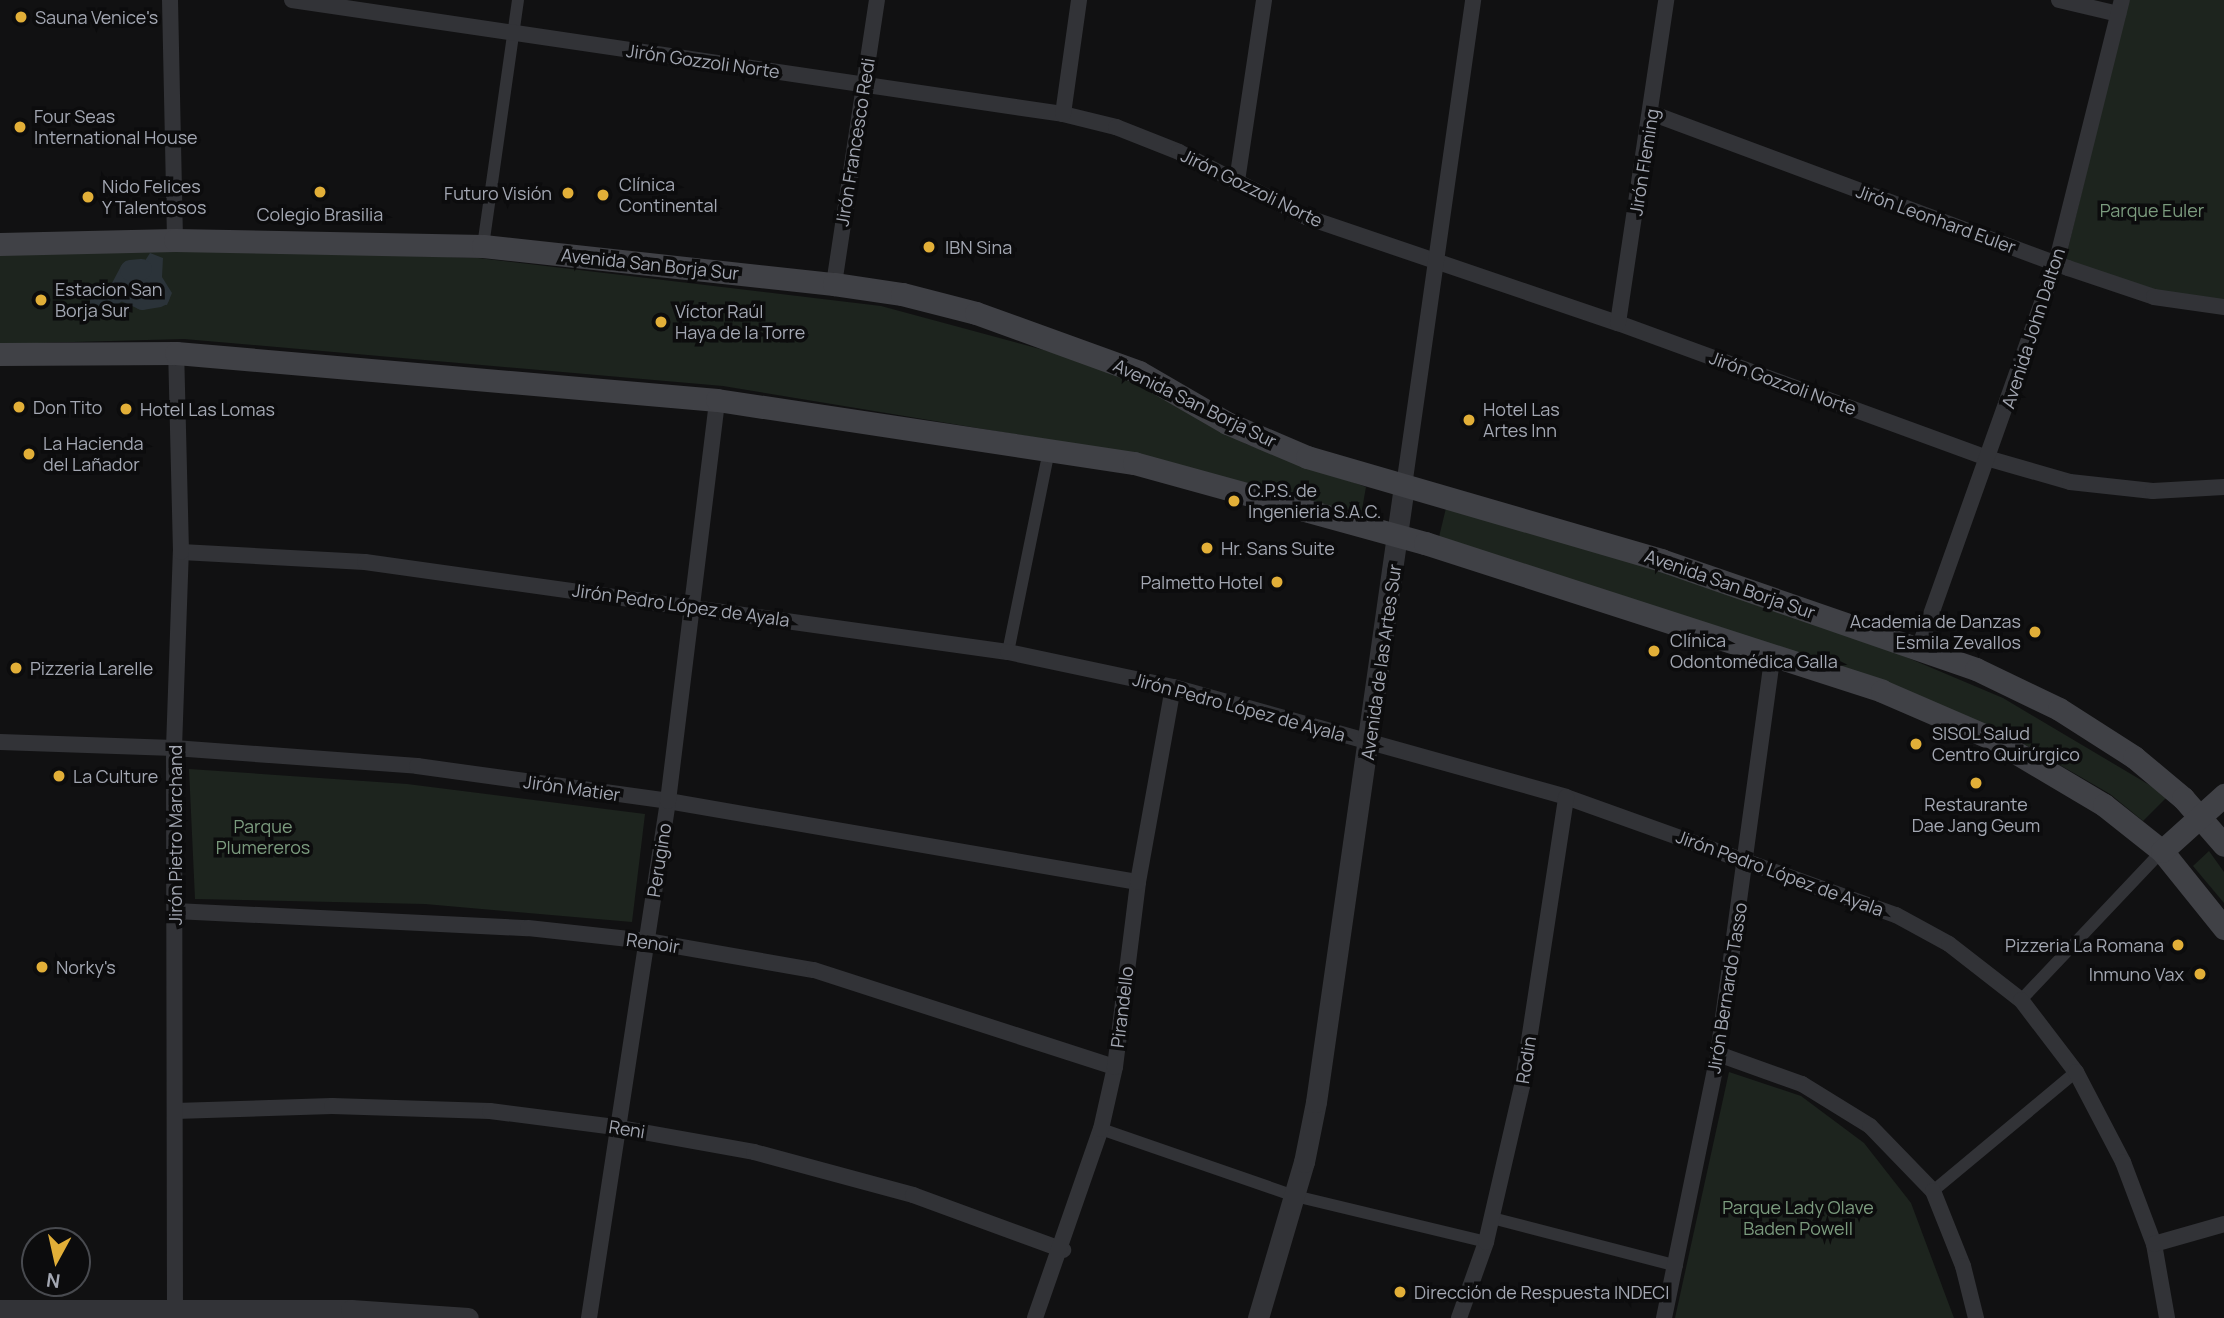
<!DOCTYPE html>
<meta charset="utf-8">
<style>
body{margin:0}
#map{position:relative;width:2224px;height:1318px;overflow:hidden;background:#111112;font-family:Manrope,sans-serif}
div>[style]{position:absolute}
.green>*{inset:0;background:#1d241e}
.water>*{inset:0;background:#2b3339}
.canal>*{height:21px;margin:-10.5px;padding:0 10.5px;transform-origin:10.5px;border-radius:10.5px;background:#2b3339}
.pedestrian>*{height:12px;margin:-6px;padding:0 6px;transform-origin:6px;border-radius:6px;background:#323337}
.minor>*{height:16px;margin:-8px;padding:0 8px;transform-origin:8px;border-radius:8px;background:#323337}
.tertiary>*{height:21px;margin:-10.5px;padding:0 10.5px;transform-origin:10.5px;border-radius:10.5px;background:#323337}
.secondary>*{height:23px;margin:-11.5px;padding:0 11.5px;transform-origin:11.5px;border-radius:11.5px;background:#404146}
.dots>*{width:19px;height:19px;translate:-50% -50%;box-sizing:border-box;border:4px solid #0c0c0d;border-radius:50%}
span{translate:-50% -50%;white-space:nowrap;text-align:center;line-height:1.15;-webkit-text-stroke:7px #0c0c0d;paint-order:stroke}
.poi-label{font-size:18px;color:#a3a7b2}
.left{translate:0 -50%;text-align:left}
.right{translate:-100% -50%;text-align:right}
.street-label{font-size:18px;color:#a3a7b2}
.park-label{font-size:18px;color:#7b9b7e}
.north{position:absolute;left:21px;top:1227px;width:70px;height:70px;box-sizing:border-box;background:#0c0c0d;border:2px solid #484a4f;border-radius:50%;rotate:188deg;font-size:19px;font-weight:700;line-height:28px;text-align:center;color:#a3a7b2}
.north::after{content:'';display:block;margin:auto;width:24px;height:32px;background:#e2af38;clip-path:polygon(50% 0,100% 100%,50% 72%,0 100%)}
</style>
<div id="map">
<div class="green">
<div style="clip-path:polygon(2128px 0,2224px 0,2224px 300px,2150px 291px,2065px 261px)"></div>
<div style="clip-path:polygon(168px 248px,478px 258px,881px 306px,1092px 363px,1151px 389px,1246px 444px,1366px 487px,1361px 515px,1099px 448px,723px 386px,184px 339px,0 344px,0 252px)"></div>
<div style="clip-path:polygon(1446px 508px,1637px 562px,1842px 630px,2003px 698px,2168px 796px,2143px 821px,2110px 794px,2003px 732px,1864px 675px,1439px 537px)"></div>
<div style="clip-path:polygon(189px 769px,407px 784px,645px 814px,632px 922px,425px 904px,195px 899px)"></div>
<div style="clip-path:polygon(2209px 851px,2224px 872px,2224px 903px,2193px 866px)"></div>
<div style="clip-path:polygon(1729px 1072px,1801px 1096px,1864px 1143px,1911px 1203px,1954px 1318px,1675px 1318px)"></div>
</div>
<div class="water">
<div style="clip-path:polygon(150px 253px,163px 258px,162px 277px,172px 293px,167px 305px,161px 304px,156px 292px,140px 289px,141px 267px)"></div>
</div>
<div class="canal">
<div style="left:120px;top:289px;width:24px;rotate:24deg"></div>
<div style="left:142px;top:299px;width:17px;rotate:-10deg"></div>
<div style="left:99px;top:304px;width:26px;rotate:-36deg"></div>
<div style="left:120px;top:289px;width:21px;rotate:-62deg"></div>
<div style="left:130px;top:270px;width:11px;rotate:-5deg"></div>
</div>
<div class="pedestrian">
<div style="left:483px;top:246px;width:248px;rotate:-81.9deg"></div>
<div style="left:1008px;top:652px;width:205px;rotate:-78.5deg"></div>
<div style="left:2021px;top:1000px;width:205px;rotate:-46.6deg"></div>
<div style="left:1101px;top:1129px;width:205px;rotate:19.1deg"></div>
<div style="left:1295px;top:1196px;width:196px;rotate:13.5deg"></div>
<div style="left:1933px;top:1191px;width:186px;rotate:-39.8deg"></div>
<div style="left:1492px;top:1218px;width:191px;rotate:14.5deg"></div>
</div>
<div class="minor">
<div style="left:170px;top:0;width:240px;rotate:88.8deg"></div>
<div style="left:292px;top:0;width:779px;rotate:8.41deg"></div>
<div style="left:1063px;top:114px;width:55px;rotate:13.8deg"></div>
<div style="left:1116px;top:127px;width:68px;rotate:21.6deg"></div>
<div style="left:1179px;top:152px;width:143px;rotate:27.1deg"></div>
<div style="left:1306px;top:217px;width:330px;rotate:18.8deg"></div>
<div style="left:1618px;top:323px;width:396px;rotate:20.1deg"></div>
<div style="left:1990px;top:459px;width:83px;rotate:16deg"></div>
<div style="left:2070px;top:482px;width:83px;rotate:6.2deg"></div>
<div style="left:2153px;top:491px;width:71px;rotate:-3.2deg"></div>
<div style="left:2059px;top:0;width:61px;rotate:13.3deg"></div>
<div style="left:1651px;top:113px;width:445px;rotate:20.4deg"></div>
<div style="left:2068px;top:268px;width:91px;rotate:18.6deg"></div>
<div style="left:2154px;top:297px;width:71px;rotate:8.1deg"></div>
<div style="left:1063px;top:114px;width:115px;rotate:-82deg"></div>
<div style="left:1237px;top:181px;width:183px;rotate:-81.5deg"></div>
<div style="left:834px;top:284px;width:287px;rotate:-81.4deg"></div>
<div style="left:1618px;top:323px;width:327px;rotate:-81.5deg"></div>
<div style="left:1404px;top:486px;width:491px;rotate:-81.9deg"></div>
<div style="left:181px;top:552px;width:184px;rotate:3.1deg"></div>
<div style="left:365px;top:562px;width:649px;rotate:7.97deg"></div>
<div style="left:1008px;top:652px;width:169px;rotate:12deg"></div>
<div style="left:1173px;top:687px;width:408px;rotate:15.6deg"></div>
<div style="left:1566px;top:797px;width:350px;rotate:19.7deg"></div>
<div style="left:1896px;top:915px;width:60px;rotate:28.7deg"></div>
<div style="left:1949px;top:944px;width:91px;rotate:37.9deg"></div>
<div style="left:2021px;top:1000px;width:91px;rotate:52.6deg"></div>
<div style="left:2076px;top:1072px;width:102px;rotate:62.4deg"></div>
<div style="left:2123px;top:1162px;width:88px;rotate:69.3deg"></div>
<div style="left:2154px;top:1244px;width:75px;rotate:80deg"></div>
<div style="left:1919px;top:648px;width:408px;rotate:-70.4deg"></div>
<div style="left:2056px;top:264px;width:272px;rotate:-76deg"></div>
<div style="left:0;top:742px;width:174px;rotate:2deg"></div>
<div style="left:174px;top:748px;width:244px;rotate:4.2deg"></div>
<div style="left:417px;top:766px;width:253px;rotate:7.9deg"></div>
<div style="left:668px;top:801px;width:477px;rotate:9.8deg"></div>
<div style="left:175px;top:911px;width:353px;rotate:2.8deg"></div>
<div style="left:528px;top:928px;width:120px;rotate:6.2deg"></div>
<div style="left:647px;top:941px;width:169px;rotate:9.9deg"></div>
<div style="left:814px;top:970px;width:316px;rotate:17.9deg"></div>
<div style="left:1718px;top:1054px;width:89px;rotate:19.7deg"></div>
<div style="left:1802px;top:1084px;width:80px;rotate:31.7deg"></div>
<div style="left:1870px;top:1126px;width:91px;rotate:45.9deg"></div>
<div style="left:1933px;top:1191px;width:81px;rotate:68.2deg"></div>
<div style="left:1963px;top:1266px;width:54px;rotate:76deg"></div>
<div style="left:175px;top:1111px;width:157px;rotate:-1.8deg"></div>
<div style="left:332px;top:1106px;width:158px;rotate:1.8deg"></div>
<div style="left:490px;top:1111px;width:126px;rotate:7.3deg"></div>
<div style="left:615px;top:1127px;width:141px;rotate:10.2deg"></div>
<div style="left:754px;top:1152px;width:165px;rotate:15.1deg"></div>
<div style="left:913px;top:1195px;width:160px;rotate:20.1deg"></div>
<div style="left:2154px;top:1244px;width:73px;rotate:-15.9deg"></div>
<div style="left:175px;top:1318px;width:570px;rotate:-90.1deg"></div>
<div style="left:174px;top:748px;width:196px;rotate:-88deg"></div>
<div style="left:181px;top:552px;width:199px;rotate:-91.4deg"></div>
<div style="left:589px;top:1318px;width:523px;rotate:-81.31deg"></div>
<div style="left:668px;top:801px;width:404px;rotate:-83deg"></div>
<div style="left:1035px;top:1318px;width:200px;rotate:-70.8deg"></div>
<div style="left:1101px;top:1129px;width:64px;rotate:-77.3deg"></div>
<div style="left:1115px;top:1067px;width:186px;rotate:-82.9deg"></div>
<div style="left:1138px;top:882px;width:198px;rotate:-79.8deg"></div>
<div style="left:1459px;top:1318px;width:81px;rotate:-70.4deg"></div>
<div style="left:1486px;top:1242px;width:160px;rotate:-77deg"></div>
<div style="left:1522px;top:1086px;width:292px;rotate:-81.3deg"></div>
<div style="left:1664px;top:1318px;width:269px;rotate:-78.4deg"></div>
<div style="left:1718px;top:1054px;width:403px;rotate:-82.2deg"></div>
</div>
<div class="tertiary">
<div style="left:0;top:1310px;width:351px"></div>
<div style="left:351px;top:1310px;width:117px;rotate:3.9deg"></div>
<div style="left:1258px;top:1318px;width:163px;rotate:-73.6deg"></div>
<div style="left:1304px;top:1162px;width:61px;rotate:-78.7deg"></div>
<div style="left:1316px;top:1102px;width:622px;rotate:-81.87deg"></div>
</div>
<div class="secondary">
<div style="left:0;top:244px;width:175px;rotate:-1.3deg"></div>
<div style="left:175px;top:240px;width:308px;rotate:1.1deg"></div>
<div style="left:483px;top:246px;width:353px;rotate:6.2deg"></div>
<div style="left:834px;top:284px;width:69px;rotate:8.4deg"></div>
<div style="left:902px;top:294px;width:76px;rotate:14.4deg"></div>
<div style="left:976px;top:313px;width:173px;rotate:19.9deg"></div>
<div style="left:1139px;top:372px;width:102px;rotate:30.1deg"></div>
<div style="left:1227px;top:423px;width:87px;rotate:23deg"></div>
<div style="left:1307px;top:457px;width:369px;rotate:16.2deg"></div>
<div style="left:1661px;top:560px;width:333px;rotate:19.1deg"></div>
<div style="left:1976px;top:669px;width:92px;rotate:25.7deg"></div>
<div style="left:2059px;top:709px;width:89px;rotate:32.6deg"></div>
<div style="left:2134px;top:757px;width:64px;rotate:39.9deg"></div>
<div style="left:2183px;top:798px;width:62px;rotate:48.9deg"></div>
<div style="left:0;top:354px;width:176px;rotate:-0.3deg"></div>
<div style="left:176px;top:353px;width:543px;rotate:4.97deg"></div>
<div style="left:717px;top:400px;width:422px;rotate:8.6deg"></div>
<div style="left:1134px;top:463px;width:302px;rotate:15.4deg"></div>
<div style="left:1425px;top:543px;width:480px;rotate:17.9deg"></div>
<div style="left:1882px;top:691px;width:121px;rotate:23.4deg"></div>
<div style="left:1993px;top:739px;width:129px;rotate:30.7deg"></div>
<div style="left:2104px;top:805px;width:74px;rotate:38.4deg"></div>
<div style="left:2162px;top:851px;width:99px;rotate:51.2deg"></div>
<div style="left:2162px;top:851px;width:84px;rotate:-42.1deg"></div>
</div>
<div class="dots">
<div style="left:21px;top:17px;background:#e2af38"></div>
<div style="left:20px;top:127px;background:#e2af38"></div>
<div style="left:320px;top:192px;background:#e2af38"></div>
<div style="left:568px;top:193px;background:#e2af38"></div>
<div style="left:603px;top:195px;background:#e2af38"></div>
<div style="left:88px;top:197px;background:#e2af38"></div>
<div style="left:929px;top:247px;background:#e2af38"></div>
<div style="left:41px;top:300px;background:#e2af38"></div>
<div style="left:661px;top:322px;background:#e2af38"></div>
<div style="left:19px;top:407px;background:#e2af38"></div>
<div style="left:126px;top:409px;background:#e2af38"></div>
<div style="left:1469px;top:420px;background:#e2af38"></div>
<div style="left:29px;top:454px;background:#e2af38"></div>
<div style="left:1234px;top:501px;background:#e2af38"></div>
<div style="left:1207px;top:548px;background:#e2af38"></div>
<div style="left:1277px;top:582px;background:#e2af38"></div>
<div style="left:2035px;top:632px;background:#e2af38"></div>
<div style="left:1654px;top:651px;background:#e2af38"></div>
<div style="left:16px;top:668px;background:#e2af38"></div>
<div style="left:1916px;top:744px;background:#e2af38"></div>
<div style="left:59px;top:776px;background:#e2af38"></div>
<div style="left:1976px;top:783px;background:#e2af38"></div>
<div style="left:2178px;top:945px;background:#e2af38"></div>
<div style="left:42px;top:967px;background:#e2af38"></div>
<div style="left:2200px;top:974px;background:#e2af38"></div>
<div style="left:1400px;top:1292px;background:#e2af38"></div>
</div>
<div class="poi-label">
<span class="left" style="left:35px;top:17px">Sauna Venice's</span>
<span class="left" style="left:34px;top:127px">Four Seas<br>International House</span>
<span class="left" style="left:619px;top:195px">Clínica<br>Continental</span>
<span class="left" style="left:102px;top:197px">Nido Felices<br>Y Talentosos</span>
<span class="right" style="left:552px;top:193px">Futuro Visión</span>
<span style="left:320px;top:214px">Colegio Brasilia</span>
<span class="left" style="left:945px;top:247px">IBN Sina</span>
<span class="left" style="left:55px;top:300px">Estacion San<br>Borja Sur</span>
<span class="left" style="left:675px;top:322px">Víctor Raúl<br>Haya de la Torre</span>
<span class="left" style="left:33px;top:407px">Don Tito</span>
<span class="left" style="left:140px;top:409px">Hotel Las Lomas</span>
<span class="left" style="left:1483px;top:420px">Hotel Las<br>Artes Inn</span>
<span class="left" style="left:43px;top:454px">La Hacienda<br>del Lañador</span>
<span class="left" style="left:1248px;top:501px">C.P.S. de<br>Ingenieria S.A.C.</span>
<span class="left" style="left:1221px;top:548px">Hr. Sans Suite</span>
<span class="right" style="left:1263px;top:582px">Palmetto Hotel</span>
<span class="right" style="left:2021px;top:632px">Academia de Danzas<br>Esmila Zevallos</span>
<span class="left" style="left:1670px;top:651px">Clínica<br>Odontomédica Galla</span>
<span class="left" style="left:30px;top:668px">Pizzeria Larelle</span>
<span class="left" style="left:1932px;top:744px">SISOL Salud<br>Centro Quirúrgico</span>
<span class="left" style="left:73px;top:776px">La Culture</span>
<span style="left:1976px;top:815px">Restaurante<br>Dae Jang Geum</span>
<span class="right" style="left:2164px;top:945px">Pizzeria La Romana</span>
<span class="left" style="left:56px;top:967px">Norky's</span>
<span class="right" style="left:2184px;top:974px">Inmuno Vax</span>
<span class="left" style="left:1414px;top:1292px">Dirección de Respuesta INDECI</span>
</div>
<div class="street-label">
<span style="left:703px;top:61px;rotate:8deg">Jirón Gozzoli Norte</span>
<span style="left:855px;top:142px;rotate:-81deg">Jirón Francesco Redi</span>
<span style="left:1644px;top:162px;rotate:-81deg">Jirón Fleming</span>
<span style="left:1252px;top:188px;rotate:26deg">Jirón Gozzoli Norte</span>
<span style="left:1936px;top:219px;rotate:20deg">Jirón Leonhard Euler</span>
<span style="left:650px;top:264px;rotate:6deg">Avenida San Borja Sur</span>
<span style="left:2033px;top:328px;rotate:-72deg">Avenida John Dalton</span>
<span style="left:1783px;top:383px;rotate:20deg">Jirón Gozzoli Norte</span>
<span style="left:1195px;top:403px;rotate:26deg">Avenida San Borja Sur</span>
<span style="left:1730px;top:584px;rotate:19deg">Avenida San Borja Sur</span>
<span style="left:681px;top:605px;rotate:8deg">Jirón Pedro López de Ayala</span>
<span style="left:1381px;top:662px;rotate:-82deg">Avenida de las Artes Sur</span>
<span style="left:1239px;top:707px;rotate:15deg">Jirón Pedro López de Ayala</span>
<span style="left:572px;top:788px;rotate:8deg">Jirón Matier</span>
<span style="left:175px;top:835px;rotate:-90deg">Jirón Pietro Marchand</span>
<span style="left:659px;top:860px;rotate:-81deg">Perugino</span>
<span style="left:1780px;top:873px;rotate:20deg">Jirón Pedro López de Ayala</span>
<span style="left:653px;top:943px;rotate:8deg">Renoir</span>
<span style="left:1727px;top:988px;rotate:-81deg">Jirón Bernardo Tasso</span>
<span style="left:1122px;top:1007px;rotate:-83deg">Pirandello</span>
<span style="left:1526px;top:1060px;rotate:-81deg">Rodin</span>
<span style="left:627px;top:1129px;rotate:9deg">Reni</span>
</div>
<div class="park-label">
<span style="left:2152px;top:210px">Parque Euler</span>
<span style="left:263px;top:837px">Parque<br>Plumereros</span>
<span style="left:1798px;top:1218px">Parque Lady Olave<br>Baden Powell</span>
</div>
<div class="north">N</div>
</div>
